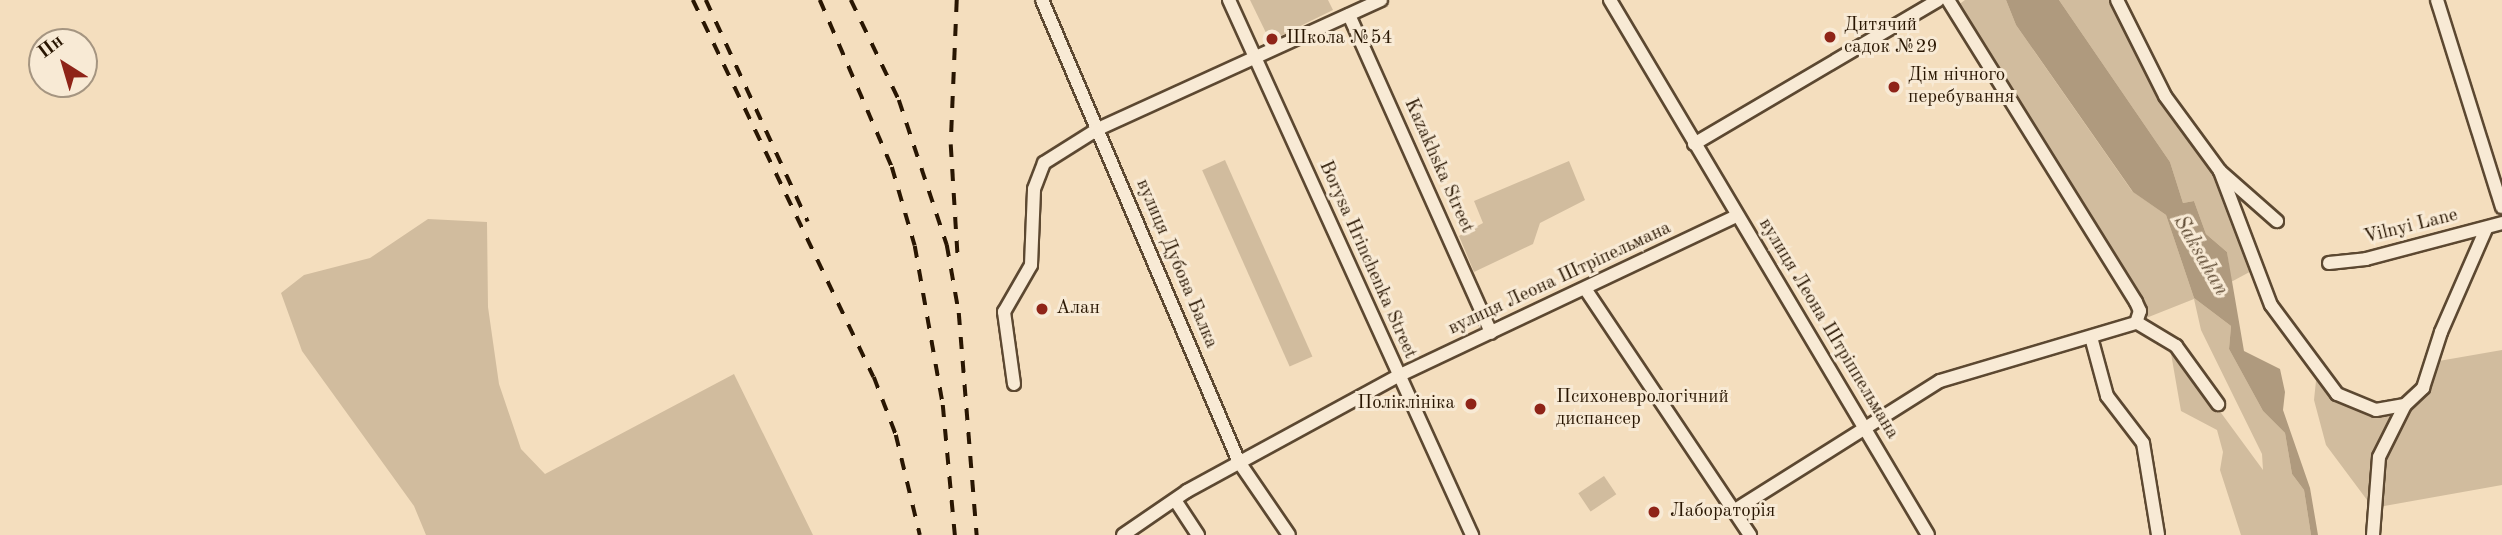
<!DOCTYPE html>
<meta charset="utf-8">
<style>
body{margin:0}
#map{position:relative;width:2502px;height:535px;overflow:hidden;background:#f4debe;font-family:"Old Standard TT",serif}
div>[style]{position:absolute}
.green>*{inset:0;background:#d1bc9e;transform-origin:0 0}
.water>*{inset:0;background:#af9a7e}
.roads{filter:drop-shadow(2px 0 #5c4831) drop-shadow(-2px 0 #5c4831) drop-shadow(0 2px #5c4831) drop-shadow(0 -2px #5c4831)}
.minor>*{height:12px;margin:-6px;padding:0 6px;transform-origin:6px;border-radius:6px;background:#f8ead5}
.rail>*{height:3.5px;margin-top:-1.75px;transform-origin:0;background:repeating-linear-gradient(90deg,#291602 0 12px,transparent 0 24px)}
.dots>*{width:19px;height:19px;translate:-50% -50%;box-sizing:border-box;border:4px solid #f8ead5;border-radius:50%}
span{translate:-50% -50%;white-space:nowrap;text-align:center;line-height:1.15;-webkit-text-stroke:6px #f8ead5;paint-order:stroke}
.poi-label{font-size:19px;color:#291602}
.left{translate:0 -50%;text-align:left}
.right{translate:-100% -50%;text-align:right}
.street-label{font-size:19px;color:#291602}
.water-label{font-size:21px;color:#5f4b34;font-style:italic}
.north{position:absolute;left:28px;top:28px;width:70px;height:70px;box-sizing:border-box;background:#f8ead5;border:2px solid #a59581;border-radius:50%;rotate:323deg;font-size:19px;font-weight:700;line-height:28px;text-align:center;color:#291602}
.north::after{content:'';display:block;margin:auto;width:24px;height:32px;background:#8f2418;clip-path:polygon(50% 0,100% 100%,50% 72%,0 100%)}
</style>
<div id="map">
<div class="green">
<div style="clip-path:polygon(1250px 0,1328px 0,1333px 10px,1270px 41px)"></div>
<div style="clip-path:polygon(1965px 0,2006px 0,2016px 25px,2132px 191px,2166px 215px,2194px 298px,2231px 326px,2229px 349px,2263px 411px,2285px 433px,2292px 474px,2304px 490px,2311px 535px,2241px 535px,2220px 470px,2223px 452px,2217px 430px,2181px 411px,2169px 342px,2263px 470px,2262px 454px,2201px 330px,2194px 299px,2136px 322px,2140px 311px,1954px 8px)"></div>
<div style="clip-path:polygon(2059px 0,2117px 0,2165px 96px,2220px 171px,2257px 268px,2231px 282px,2227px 252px,2206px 234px,2194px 201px,2183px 203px,2170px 162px)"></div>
<div style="left:1225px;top:160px;width:215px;height:25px;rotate:66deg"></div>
<div style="clip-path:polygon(1569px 161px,1585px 200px,1540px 223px,1533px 244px,1474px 272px,1459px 236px,1483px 223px,1474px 201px)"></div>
<div style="clip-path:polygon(428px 219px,487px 222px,488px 307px,499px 384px,521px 449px,545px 474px,734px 374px,813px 535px,426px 535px,414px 506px,302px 351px,281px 293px,304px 275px,370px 258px)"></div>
<div style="clip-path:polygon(2502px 350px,2502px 485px,2373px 508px,2326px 445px,2314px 400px,2317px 371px,2337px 394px,2376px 410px,2405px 405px,2433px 362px)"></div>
<div style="left:1604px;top:476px;width:22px;height:31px;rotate:56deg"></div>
</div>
<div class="water">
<div style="clip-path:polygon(2006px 0,2059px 0,2170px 162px,2183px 203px,2194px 201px,2206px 234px,2227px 252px,2244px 351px,2280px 369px,2285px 392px,2283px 410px,2310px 488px,2318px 535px,2311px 535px,2304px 490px,2292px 474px,2285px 433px,2263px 411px,2229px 349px,2231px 326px,2194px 298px,2166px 215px,2133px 192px,2016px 25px)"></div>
</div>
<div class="roads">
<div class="minor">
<div style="left:1042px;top:0;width:502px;rotate:66.91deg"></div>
<div style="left:1239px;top:462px;width:88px;rotate:55.6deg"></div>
<div style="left:1229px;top:0;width:588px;rotate:65.57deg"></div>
<div style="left:1610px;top:0;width:622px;rotate:59.27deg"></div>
<div style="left:2117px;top:0;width:107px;rotate:63.4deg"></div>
<div style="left:2165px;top:96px;width:93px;rotate:53.7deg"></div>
<div style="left:2220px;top:171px;width:76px;rotate:41.3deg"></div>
<div style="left:2437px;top:0;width:217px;rotate:72.6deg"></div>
<div style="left:1349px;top:15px;width:348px;rotate:65.9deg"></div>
<div style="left:1694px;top:144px;width:283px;rotate:-30.5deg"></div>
<div style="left:2220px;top:171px;width:143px;rotate:69.2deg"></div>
<div style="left:2271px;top:305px;width:111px;rotate:53.4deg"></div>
<div style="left:2337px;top:394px;width:42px;rotate:22.3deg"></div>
<div style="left:2376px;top:410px;width:29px;rotate:-10deg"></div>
<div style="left:2405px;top:405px;width:25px;rotate:-43deg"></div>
<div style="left:2423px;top:388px;width:59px;rotate:-72.2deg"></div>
<div style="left:2441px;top:332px;width:112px;rotate:-66.4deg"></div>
<div style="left:2329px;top:263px;width:37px;rotate:-6deg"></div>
<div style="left:2366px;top:259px;width:141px;rotate:-14.8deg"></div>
<div style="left:1586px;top:290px;width:295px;rotate:56.2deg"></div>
<div style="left:2136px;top:322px;width:47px;rotate:31deg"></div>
<div style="left:2176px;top:346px;width:72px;rotate:54.1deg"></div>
<div style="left:2091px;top:337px;width:61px;rotate:74.8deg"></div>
<div style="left:2107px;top:396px;width:59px;rotate:52.5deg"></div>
<div style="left:2143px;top:443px;width:93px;rotate:80.7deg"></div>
<div style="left:1014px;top:384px;width:73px;rotate:-97.9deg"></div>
<div style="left:1004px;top:312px;width:54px;rotate:-60.1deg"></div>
<div style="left:1031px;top:265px;width:76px;rotate:-87.7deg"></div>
<div style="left:1034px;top:189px;width:28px;rotate:-69deg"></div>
<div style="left:1044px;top:163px;width:64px;rotate:-32.2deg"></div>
<div style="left:1098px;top:129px;width:311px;rotate:-24.5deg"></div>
<div style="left:1175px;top:500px;width:42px;rotate:56.7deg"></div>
<div style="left:1735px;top:510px;width:242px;rotate:-32.2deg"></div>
<div style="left:1940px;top:381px;width:204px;rotate:-16.5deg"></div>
<div style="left:2136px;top:323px;width:13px;rotate:-72deg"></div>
<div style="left:2140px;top:311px;width:10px;rotate:-114deg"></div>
<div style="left:2136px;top:302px;width:356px;rotate:-121.9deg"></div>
<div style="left:1123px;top:535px;width:78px;rotate:-34.5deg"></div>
<div style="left:1187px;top:491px;width:240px;rotate:-28.6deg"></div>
<div style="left:1398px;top:376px;width:375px;rotate:-25.3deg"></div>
<div style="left:2373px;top:535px;width:78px;rotate:-85.6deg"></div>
<div style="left:2379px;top:457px;width:58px;rotate:-63.4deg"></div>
</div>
</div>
<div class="rail">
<div style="left:693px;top:0;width:418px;rotate:64.4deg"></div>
<div style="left:874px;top:377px;width:62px;rotate:69.2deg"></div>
<div style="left:896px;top:435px;width:103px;rotate:76.5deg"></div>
<div style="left:706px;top:0;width:244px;rotate:65.3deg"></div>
<div style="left:820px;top:0;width:182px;rotate:66.7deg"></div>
<div style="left:892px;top:167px;width:82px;rotate:73.8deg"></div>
<div style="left:915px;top:246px;width:161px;rotate:80deg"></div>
<div style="left:943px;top:405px;width:131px;rotate:84.7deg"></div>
<div style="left:851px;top:0;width:111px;rotate:64.4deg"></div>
<div style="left:899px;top:100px;width:153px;rotate:71.7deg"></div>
<div style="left:947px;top:245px;width:69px;rotate:80deg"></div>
<div style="left:959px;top:313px;width:223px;rotate:85.4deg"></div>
<div style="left:957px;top:0;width:145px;rotate:92.4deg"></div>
<div style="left:951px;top:145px;width:115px;rotate:86.5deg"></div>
</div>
<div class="dots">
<div style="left:1830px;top:37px;background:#8f2418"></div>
<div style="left:1272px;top:39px;background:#8f2418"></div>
<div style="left:1894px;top:87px;background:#8f2418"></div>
<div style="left:1042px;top:309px;background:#8f2418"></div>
<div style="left:1471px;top:404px;background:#8f2418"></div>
<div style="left:1540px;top:409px;background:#8f2418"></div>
<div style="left:1654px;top:512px;background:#8f2418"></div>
</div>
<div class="poi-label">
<span class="left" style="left:1844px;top:37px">Дитячий<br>садок №29</span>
<span class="left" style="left:1286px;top:39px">Школа №54</span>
<span class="left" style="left:1908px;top:87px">Дім нічного<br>перебування</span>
<span class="left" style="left:1056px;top:309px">Алан</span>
<span class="left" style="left:1556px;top:409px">Психоневрологічний<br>диспансер</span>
<span class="right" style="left:1455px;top:404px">Поліклініка</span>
<span class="left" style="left:1670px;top:512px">Лабораторія</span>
</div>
<div class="street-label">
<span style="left:1438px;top:166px;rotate:66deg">Kazakhska Street</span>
<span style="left:2411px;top:227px;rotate:-14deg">Vilnyi Lane</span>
<span style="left:1367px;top:260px;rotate:66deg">Borysa Hrinchenka Street</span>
<span style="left:1176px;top:264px;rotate:67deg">вулиця Дубова Балка</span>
<span style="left:1560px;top:279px;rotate:-25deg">вулиця Леона Штріпельмана</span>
<span style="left:1828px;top:329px;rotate:59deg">вулиця Леона Штріппельмана</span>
</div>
<div class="water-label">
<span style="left:2200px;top:256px;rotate:60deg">Saksahan</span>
</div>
<div class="north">Пн</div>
</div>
